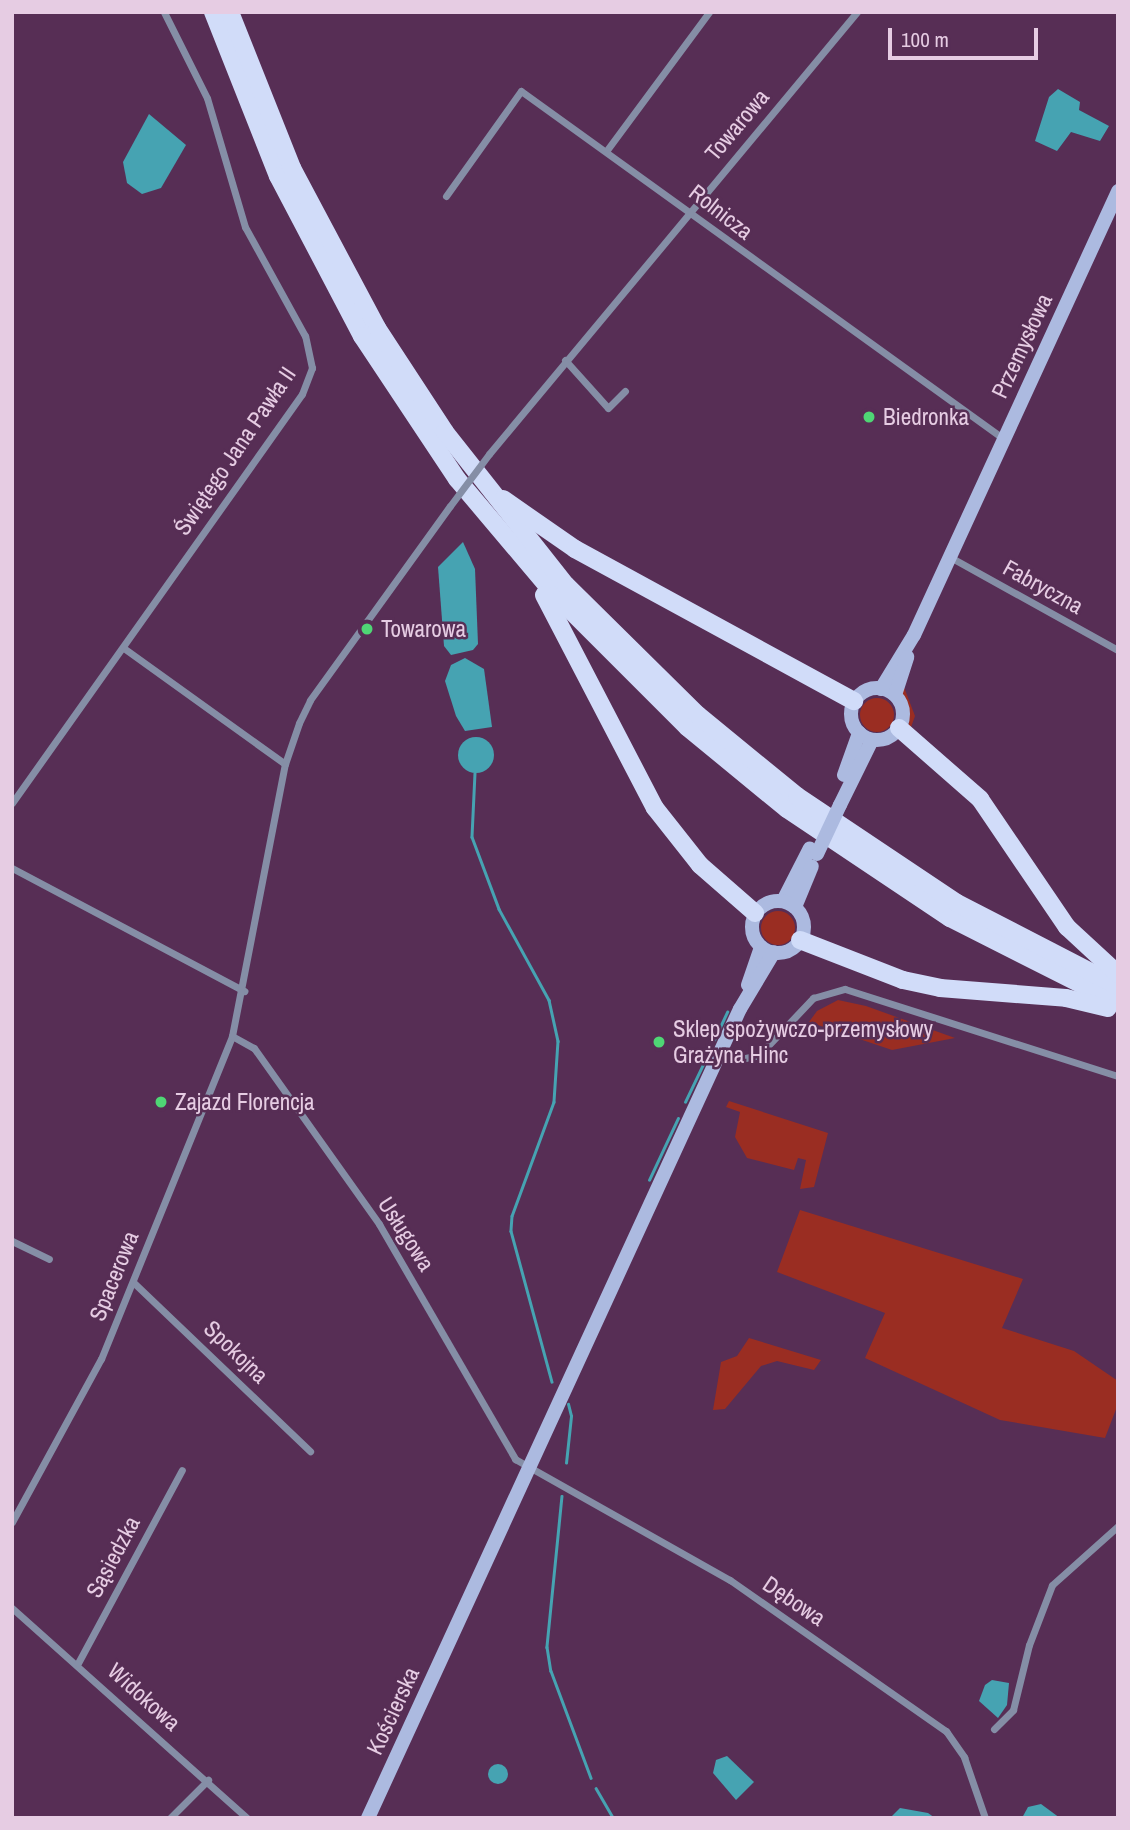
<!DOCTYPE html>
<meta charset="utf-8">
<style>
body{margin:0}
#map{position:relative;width:1130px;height:1830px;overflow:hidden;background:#572e55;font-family:"Archivo Narrow",sans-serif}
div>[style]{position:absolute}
.green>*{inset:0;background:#9a2d22}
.round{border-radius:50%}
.water>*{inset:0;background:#46a3b2}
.stream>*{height:2.5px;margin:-1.25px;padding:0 1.25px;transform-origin:1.25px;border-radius:1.25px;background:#46a3b2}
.street>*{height:7px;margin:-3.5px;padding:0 3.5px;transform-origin:3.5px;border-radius:3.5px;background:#858ea6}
.secondary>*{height:14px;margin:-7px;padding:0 7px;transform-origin:7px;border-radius:7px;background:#acbae0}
.secondary>.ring{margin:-7px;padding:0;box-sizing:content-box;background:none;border:14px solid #acbae0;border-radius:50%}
.primary>*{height:18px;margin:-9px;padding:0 9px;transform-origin:9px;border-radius:9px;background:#d1dcf9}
.street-bridge>*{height:7px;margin:-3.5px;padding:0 3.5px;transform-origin:3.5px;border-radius:3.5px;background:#858ea6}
.secondary-bridge>*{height:14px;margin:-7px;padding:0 7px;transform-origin:7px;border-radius:7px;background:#acbae0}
.dots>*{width:19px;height:19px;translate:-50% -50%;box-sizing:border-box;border:4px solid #572e55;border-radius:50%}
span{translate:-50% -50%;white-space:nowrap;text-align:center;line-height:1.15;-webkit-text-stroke:5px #572e55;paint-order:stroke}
.street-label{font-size:23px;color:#e6cce3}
.poi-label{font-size:23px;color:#e6cce3}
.left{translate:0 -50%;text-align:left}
.frame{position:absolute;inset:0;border:14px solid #e6cce3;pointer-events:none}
.scale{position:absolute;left:888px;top:28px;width:150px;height:32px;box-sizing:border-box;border:4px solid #e6cce3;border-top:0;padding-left:9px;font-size:21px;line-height:24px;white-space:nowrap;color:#e6cce3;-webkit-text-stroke:5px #572e55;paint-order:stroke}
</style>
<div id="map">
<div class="green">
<div style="clip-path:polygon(902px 682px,915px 716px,910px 730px,901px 693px)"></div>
<div class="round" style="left:860px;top:698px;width:34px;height:34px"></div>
<div class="round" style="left:761px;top:911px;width:34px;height:34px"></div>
<div style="clip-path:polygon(838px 1000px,866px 1006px,955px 1038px,892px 1050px,809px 1022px,817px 1011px)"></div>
<div style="clip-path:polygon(729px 1101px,828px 1133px,814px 1187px,800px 1189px,806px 1160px,798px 1158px,794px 1170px,747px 1158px,735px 1137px,740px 1112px,726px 1107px)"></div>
<div style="clip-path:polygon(800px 1210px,1023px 1279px,1002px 1328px,1074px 1351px,1118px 1381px,1118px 1404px,1105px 1438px,1000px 1420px,865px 1358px,885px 1313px,777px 1272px)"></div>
<div style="clip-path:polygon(749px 1338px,821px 1360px,814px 1370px,777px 1361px,761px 1366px,725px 1409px,713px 1410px,721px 1362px,737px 1356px)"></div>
</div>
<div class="water">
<div style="clip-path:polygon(1058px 89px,1080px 102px,1079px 110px,1109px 126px,1100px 141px,1071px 132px,1057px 151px,1035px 141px,1049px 97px)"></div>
<div style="clip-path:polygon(149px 114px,186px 145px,161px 188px,142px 194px,127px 183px,123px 162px)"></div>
<div style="clip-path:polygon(463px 542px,475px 569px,478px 644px,473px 650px,451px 655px,444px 646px,438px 567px)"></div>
<div style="clip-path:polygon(465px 658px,484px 669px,492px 727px,465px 731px,456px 716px,445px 681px,451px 665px)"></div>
<div class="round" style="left:458px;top:737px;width:36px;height:36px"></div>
<div style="clip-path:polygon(992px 1680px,1009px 1683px,1007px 1705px,998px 1718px,979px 1701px,985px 1685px)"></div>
<div style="clip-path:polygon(727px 1756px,754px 1782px,736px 1800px,713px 1773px,716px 1760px)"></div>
<div class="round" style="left:488px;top:1764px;width:20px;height:20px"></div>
<div style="clip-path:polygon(1041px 1804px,1060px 1818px,1022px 1818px,1028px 1807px)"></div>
<div style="clip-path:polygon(900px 1808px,928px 1813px,935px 1818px,890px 1818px)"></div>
</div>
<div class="stream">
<div style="left:475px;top:773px;width:64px;rotate:92.7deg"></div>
<div style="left:472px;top:837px;width:77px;rotate:69.4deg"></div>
<div style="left:499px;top:909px;width:104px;rotate:61.2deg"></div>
<div style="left:549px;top:1000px;width:42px;rotate:77.6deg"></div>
<div style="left:558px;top:1041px;width:61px;rotate:93.8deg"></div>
<div style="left:554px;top:1102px;width:121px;rotate:110.2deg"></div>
<div style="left:512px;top:1216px;width:15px;rotate:94deg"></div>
<div style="left:511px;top:1231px;width:156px;rotate:74.8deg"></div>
<div style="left:714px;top:1040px;width:31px;rotate:-65deg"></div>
<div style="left:685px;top:1102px;width:51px;rotate:-64.4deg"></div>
<div style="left:649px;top:1180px;width:68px;rotate:-64.9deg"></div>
<div style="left:566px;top:1463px;width:47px;rotate:-83.9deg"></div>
<div style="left:571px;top:1416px;width:12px;rotate:-104deg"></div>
<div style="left:562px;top:1496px;width:152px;rotate:95.7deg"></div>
<div style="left:547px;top:1647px;width:24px;rotate:81deg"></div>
<div style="left:551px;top:1671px;width:114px;rotate:69.5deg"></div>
<div style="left:596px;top:1788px;width:34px;rotate:60deg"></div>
</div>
<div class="street">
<div style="left:607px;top:150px;width:172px;rotate:-53.5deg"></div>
<div style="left:446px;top:196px;width:129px;rotate:-54.5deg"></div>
<div style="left:521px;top:91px;width:595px;rotate:35.77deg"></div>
<div style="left:565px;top:360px;width:64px;rotate:48.1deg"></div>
<div style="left:608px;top:408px;width:24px;rotate:-45deg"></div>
<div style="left:489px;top:454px;width:575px;rotate:-50.22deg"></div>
<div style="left:950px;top:557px;width:192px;rotate:29deg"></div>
<div style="left:125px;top:649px;width:197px;rotate:35.7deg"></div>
<div style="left:12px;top:803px;width:501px;rotate:-54.66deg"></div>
<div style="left:302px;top:394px;width:28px;rotate:-69deg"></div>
<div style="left:312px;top:368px;width:33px;rotate:-102deg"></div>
<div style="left:305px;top:336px;width:124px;rotate:-118.8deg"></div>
<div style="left:245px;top:227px;width:134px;rotate:-106.4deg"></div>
<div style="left:207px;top:98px;width:96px;rotate:-116.6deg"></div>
<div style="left:12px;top:868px;width:263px;rotate:27.9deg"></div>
<div style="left:232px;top:1036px;width:25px;rotate:29deg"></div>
<div style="left:254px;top:1048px;width:216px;rotate:54.6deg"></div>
<div style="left:379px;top:1224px;width:272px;rotate:59.9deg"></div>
<div style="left:515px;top:1459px;width:247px;rotate:29.4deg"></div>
<div style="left:730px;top:1580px;width:264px;rotate:35deg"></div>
<div style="left:946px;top:1731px;width:32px;rotate:55deg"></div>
<div style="left:964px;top:1757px;width:65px;rotate:71deg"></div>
<div style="left:720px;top:1053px;width:17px;rotate:24deg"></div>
<div style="left:736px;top:1060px;width:24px;rotate:-12deg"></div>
<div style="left:759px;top:1055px;width:79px;rotate:-46.5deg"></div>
<div style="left:813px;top:998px;width:33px;rotate:-16deg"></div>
<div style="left:845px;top:989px;width:287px;rotate:17.7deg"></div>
<div style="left:12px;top:1241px;width:41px;rotate:25.9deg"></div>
<div style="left:133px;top:1282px;width:245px;rotate:43.7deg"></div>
<div style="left:12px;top:1522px;width:186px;rotate:-61.4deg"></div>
<div style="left:101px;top:1359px;width:349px;rotate:-67.9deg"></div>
<div style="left:232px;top:1036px;width:277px;rotate:-79deg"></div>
<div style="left:285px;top:764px;width:43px;rotate:-71.1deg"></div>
<div style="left:299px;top:723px;width:25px;rotate:-64deg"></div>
<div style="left:310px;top:700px;width:239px;rotate:-54.2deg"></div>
<div style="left:12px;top:1608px;width:315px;rotate:41.8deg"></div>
<div style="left:78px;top:1663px;width:219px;rotate:-61.7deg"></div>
<div style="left:994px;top:1729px;width:27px;rotate:-45deg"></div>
<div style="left:1013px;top:1710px;width:67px;rotate:-76.2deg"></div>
<div style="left:1029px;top:1645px;width:64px;rotate:-69deg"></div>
<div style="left:1052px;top:1585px;width:89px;rotate:-41.8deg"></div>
<div style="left:170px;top:1818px;width:54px;rotate:-45deg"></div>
</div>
<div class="secondary">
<div class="ring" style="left:851px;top:688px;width:38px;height:38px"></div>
<div style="left:881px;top:689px;width:63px;rotate:-58.6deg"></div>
<div style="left:914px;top:635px;width:489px;rotate:-65.3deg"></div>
<div style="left:895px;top:695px;width:40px;rotate:-72deg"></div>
<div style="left:844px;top:775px;width:45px;rotate:-70.3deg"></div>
<div style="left:840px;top:805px;width:72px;rotate:-63.8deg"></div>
<div style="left:783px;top:901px;width:59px;rotate:-63deg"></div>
<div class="ring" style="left:752px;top:901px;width:38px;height:38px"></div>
<div style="left:795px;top:907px;width:44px;rotate:-67.5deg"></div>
<div style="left:748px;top:985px;width:40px;rotate:-71.1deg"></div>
<div style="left:368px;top:1818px;width:890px;rotate:-65.31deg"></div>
<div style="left:740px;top:1009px;width:66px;rotate:-59.2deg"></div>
</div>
<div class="primary">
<div style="left:213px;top:12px;width:176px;rotate:68.4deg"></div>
<div style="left:278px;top:176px;width:181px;rotate:62.3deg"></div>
<div style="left:362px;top:336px;width:172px;rotate:56.4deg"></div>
<div style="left:457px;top:479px;width:152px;rotate:49.8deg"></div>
<div style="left:555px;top:595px;width:187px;rotate:45deg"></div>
<div style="left:687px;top:727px;width:129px;rotate:39.4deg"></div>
<div style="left:787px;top:809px;width:196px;rotate:33.8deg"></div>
<div style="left:950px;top:918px;width:188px;rotate:26.8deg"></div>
<div style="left:230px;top:12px;width:168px;rotate:68.3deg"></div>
<div style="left:292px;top:168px;width:181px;rotate:62deg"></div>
<div style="left:377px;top:328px;width:124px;rotate:56.8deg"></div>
<div style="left:445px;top:432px;width:195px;rotate:51.7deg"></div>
<div style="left:566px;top:585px;width:185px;rotate:44.6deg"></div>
<div style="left:698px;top:715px;width:128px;rotate:39.3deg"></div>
<div style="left:797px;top:796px;width:192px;rotate:33.8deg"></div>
<div style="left:957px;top:903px;width:181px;rotate:27.3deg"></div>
<div style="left:503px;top:499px;width:88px;rotate:34.8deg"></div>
<div style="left:575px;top:549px;width:318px;rotate:28.6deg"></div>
<div style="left:544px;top:595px;width:240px;rotate:62.5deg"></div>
<div style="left:655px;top:808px;width:73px;rotate:51.7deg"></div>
<div style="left:700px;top:865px;width:73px;rotate:41.1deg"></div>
<div style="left:899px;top:728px;width:108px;rotate:41.2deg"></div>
<div style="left:980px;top:799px;width:155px;rotate:55.8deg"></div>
<div style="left:1067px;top:927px;width:69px;rotate:42.7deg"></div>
<div style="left:800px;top:940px;width:110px;rotate:21.2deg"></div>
<div style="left:903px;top:980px;width:38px;rotate:12deg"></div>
<div style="left:940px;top:988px;width:126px;rotate:4.5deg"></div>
<div style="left:1066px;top:998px;width:43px;rotate:13.4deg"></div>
</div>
<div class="street-bridge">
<div style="left:450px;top:506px;width:65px;rotate:-53.1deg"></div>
</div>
<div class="secondary-bridge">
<div style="left:817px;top:854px;width:54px;rotate:-64.9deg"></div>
</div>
<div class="dots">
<div style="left:869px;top:417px;background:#4fd675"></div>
<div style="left:367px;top:629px;background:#4fd675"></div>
<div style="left:659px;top:1042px;background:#4fd675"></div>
<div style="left:161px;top:1102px;background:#4fd675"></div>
</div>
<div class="street-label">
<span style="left:737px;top:125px;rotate:-50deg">Towarowa</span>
<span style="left:721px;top:212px;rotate:38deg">Rolnicza</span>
<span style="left:1022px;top:346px;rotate:-65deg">Przemysłowa</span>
<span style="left:235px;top:451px;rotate:-56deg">Świętego Jana Pawła II</span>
<span style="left:1043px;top:587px;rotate:29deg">Fabryczna</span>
<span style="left:406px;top:1234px;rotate:57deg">Usługowa</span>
<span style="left:114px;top:1276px;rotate:-68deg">Spacerowa</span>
<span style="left:236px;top:1352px;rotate:44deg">Spokojna</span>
<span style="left:113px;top:1557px;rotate:-62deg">Sąsiedzka</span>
<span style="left:794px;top:1601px;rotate:34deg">Dębowa</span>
<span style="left:144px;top:1697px;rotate:42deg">Widokowa</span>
<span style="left:393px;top:1711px;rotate:-65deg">Kościerska</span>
</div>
<div class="poi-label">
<span class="left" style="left:883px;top:417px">Biedronka</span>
<span class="left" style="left:381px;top:629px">Towarowa</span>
<span class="left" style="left:673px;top:1042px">Sklep spożywczo-przemysłowy<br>Grażyna Hinc</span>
<span class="left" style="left:175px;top:1102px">Zajazd Florencja</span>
</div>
<div class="frame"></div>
<div class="scale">100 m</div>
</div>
